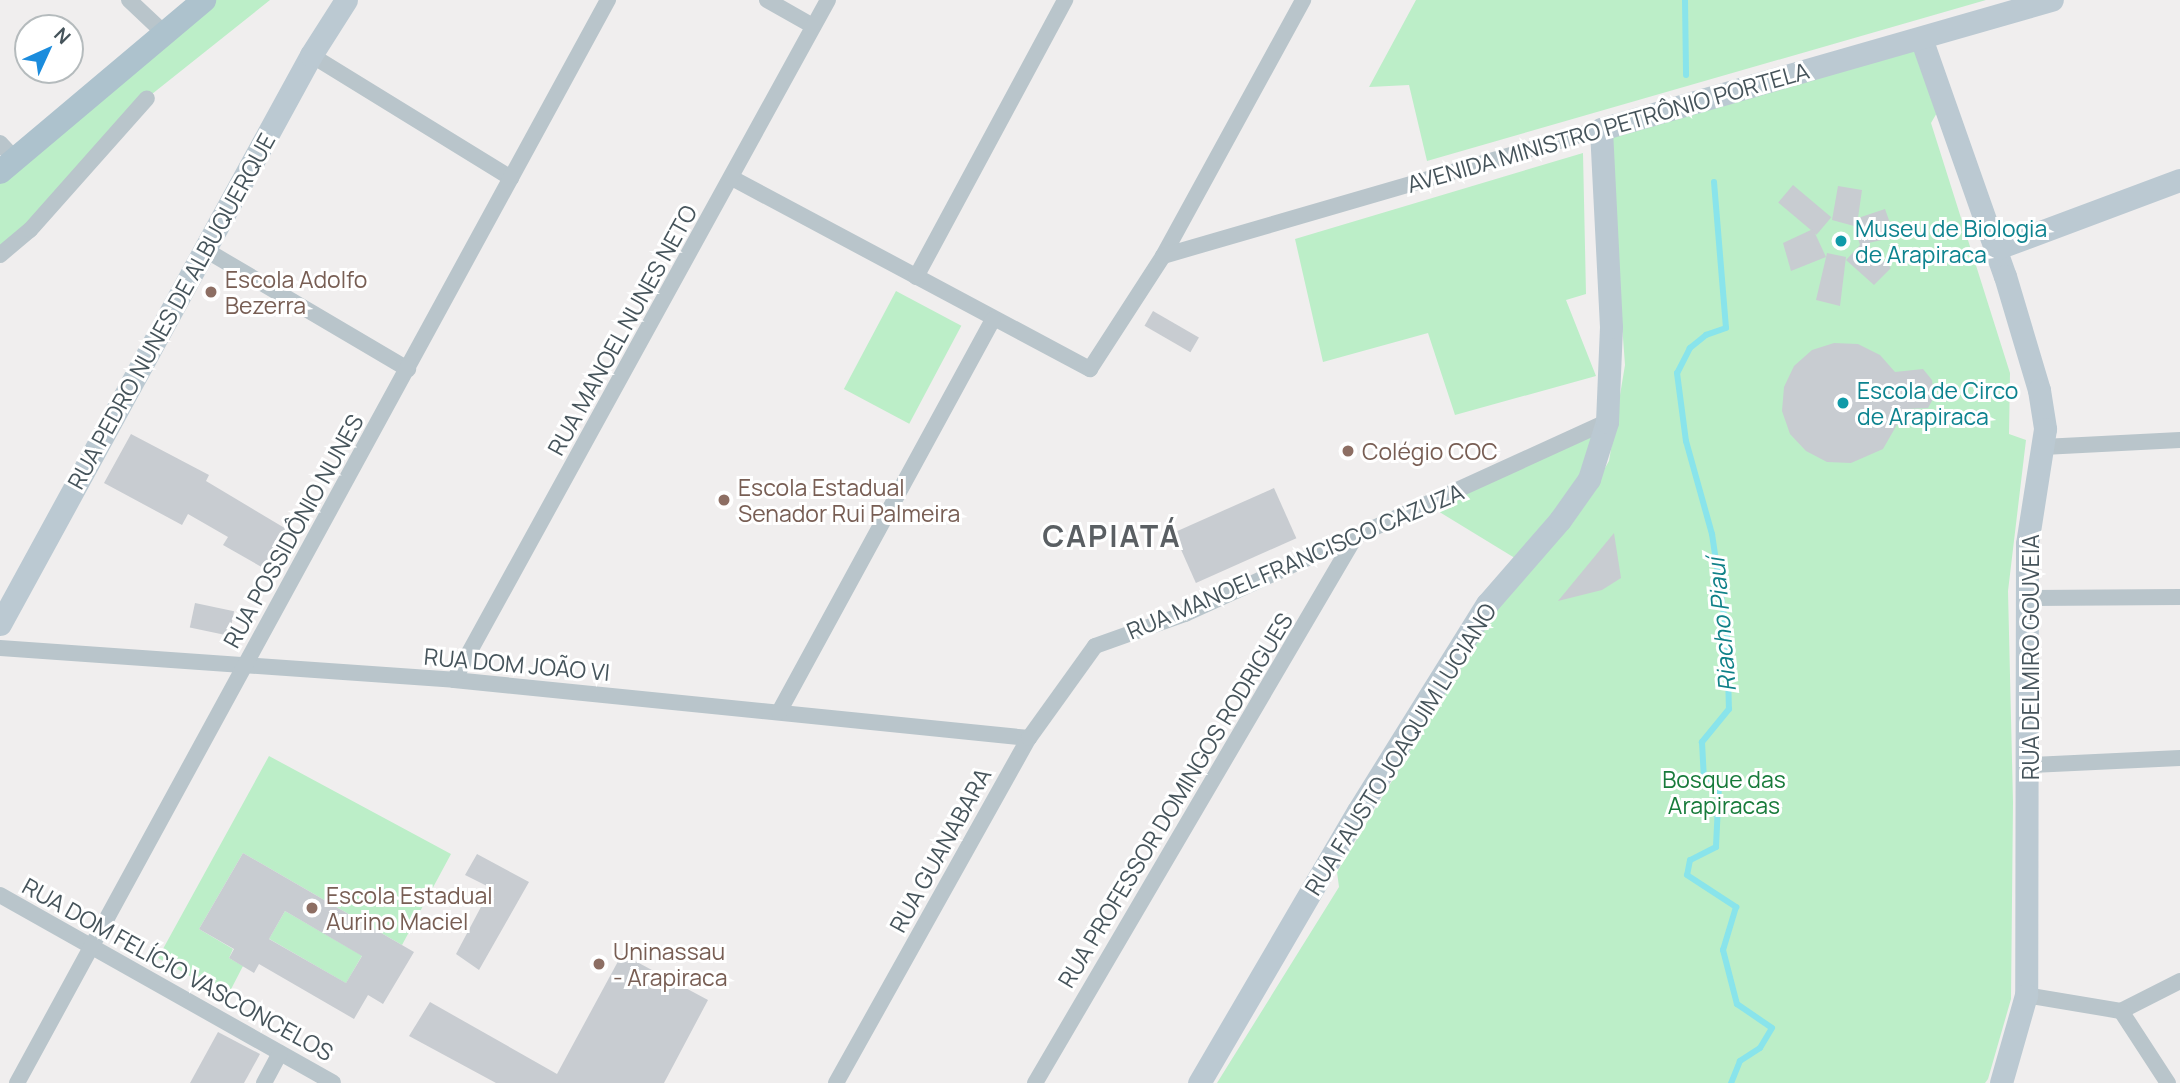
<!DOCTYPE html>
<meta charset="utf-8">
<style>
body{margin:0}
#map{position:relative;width:2180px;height:1083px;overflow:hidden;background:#f0eeee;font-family:Manrope,sans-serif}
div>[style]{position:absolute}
.green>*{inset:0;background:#bceec8;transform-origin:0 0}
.stream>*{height:6px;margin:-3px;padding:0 3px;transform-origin:3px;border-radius:3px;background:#89e4eb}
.building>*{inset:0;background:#c8ccd1;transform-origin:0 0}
.street>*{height:16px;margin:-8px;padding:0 8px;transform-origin:8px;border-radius:8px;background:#b9c5cb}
.secondary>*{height:23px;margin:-11.5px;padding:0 11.5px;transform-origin:11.5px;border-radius:11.5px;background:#bbc9d2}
.primary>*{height:24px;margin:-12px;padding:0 12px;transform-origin:12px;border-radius:12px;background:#adc2cd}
.dots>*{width:19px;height:19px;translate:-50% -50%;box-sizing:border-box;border:4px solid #fff;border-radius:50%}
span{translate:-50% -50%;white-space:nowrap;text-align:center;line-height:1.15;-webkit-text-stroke:6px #fff;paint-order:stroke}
.street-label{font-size:23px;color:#46545b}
.culture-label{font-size:23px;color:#0d838f}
.left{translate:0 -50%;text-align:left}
.education-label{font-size:23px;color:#785e54}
.park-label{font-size:23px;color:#187b3b}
.water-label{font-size:24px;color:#0f8188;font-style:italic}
.district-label{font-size:30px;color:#5a5f63;font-weight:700;letter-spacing:2px}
.north{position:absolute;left:14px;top:14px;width:70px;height:70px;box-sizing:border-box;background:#fff;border:2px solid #b5bbbd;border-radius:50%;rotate:45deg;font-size:19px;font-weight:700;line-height:28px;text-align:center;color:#46545b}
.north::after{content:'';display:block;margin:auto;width:24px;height:32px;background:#1b8cdd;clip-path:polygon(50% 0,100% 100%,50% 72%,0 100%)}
</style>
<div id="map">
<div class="green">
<div style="clip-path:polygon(204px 0,270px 0,147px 98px,0 255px,0 172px)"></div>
<div style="clip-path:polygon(1416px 0,1986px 0,1427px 161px,1409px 85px,1369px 87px)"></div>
<div style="clip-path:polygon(1918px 46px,1938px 111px,1931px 123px,2010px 373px,2009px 434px,2026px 440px,2008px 591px,2013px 802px,2011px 999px,1988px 1079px,1985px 1083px,1217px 1083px,1339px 887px,1337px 872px,1494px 612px,1582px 508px,1609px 461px,1625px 365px,1608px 134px)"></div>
<div style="clip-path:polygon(1583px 153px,1586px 294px,1566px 300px,1596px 376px,1455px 415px,1428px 333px,1323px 362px,1295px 239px)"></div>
<div style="left:896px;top:291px;width:74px;height:111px;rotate:28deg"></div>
<div style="clip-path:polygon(1607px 422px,1603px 444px,1523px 563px,1428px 505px)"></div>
<div style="clip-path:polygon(269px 756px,451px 854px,402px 945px,243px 853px,199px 929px,233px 949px,229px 958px,243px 966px,227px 997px,158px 958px)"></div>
<div style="left:285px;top:911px;width:89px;height:32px;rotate:30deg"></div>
</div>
<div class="stream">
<div style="left:1685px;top:0;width:75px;rotate:89.2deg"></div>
<div style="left:1714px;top:182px;width:146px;rotate:85.3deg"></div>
<div style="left:1726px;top:328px;width:21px;rotate:161deg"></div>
<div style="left:1706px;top:335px;width:21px;rotate:141deg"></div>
<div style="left:1690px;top:348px;width:28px;rotate:117deg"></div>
<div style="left:1677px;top:373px;width:69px;rotate:82.5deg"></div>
<div style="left:1686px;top:441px;width:97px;rotate:74.4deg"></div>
<div style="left:1712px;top:534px;width:102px;rotate:81.6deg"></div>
<div style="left:1727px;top:635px;width:74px;rotate:88.5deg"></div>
<div style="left:1729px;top:709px;width:43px;rotate:129.3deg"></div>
<div style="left:1702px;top:742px;width:33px;rotate:87deg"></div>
<div style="left:1704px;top:775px;width:18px;rotate:34deg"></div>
<div style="left:1719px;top:785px;width:62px;rotate:92.8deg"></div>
<div style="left:1716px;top:847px;width:29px;rotate:153deg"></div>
<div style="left:1690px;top:860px;width:15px;rotate:101deg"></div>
<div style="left:1687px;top:875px;width:59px;rotate:33.1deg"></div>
<div style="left:1736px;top:907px;width:45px;rotate:106.8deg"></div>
<div style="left:1723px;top:950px;width:56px;rotate:75.5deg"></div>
<div style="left:1737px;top:1004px;width:42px;rotate:34.4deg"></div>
<div style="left:1772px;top:1028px;width:23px;rotate:121deg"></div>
<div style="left:1760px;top:1048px;width:24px;rotate:147deg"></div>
<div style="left:1740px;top:1061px;width:24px;rotate:112deg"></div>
</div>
<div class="building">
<div style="left:1793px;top:185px;width:50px;height:23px;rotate:40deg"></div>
<div style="clip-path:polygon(1838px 186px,1862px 190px,1858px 218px,1885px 209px,1895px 237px,1864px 244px,1891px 268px,1874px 285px,1846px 260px,1860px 245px,1854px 226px,1832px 220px)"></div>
<div style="clip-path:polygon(1813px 229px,1826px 257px,1791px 271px,1783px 243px)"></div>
<div style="clip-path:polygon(1827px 253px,1846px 257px,1840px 306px,1816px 300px)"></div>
<div style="left:1153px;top:311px;width:53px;height:17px;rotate:30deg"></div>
<div style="clip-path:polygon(1834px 343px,1858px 344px,1880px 355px,1895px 372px,1923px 369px,1932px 380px,1934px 397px,1928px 408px,1906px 409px,1883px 449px,1851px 463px,1827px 462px,1806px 451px,1790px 434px,1782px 411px,1784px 387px,1794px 366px,1812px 350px)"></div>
<div style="clip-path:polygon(131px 434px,209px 475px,206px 481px,288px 530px,265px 569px,223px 545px,228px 537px,188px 514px,182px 525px,104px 483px)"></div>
<div style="left:1274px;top:488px;width:55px;height:110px;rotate:66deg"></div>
<div style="clip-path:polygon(1614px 533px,1621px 578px,1602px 590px,1558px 601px)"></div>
<div style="left:195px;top:603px;width:40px;height:25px;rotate:12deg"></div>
<div style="clip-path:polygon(evenodd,243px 853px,414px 952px,383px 1004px,368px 995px,354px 1019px,259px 964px,254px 973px,229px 958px,234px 949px,199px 929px,243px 853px,285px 911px,362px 956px,346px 983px,269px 939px,285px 911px)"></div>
<div style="clip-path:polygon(477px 854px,529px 882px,479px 970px,456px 954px,491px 888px,465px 875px)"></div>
<div style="clip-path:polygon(622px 954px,708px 1000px,664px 1083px,496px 1083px,409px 1036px,430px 1002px,557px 1074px)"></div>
<div style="clip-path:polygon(218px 1032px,260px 1054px,244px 1083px,190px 1083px)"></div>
</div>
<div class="street">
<div style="left:129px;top:0;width:48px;rotate:43.3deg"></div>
<div style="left:767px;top:0;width:53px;rotate:29.5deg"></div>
<div style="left:311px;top:55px;width:235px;rotate:31.6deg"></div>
<div style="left:0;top:143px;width:22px;rotate:47deg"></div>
<div style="left:732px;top:178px;width:406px;rotate:28.1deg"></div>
<div style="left:1090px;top:369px;width:135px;rotate:-57.1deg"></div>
<div style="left:1163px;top:256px;width:292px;rotate:-61.3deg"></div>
<div style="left:204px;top:249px;width:237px;rotate:30.5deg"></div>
<div style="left:0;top:255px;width:39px;rotate:-40deg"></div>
<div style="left:30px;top:230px;width:176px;rotate:-48.4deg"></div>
<div style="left:1163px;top:256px;width:456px;rotate:-16.2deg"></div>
<div style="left:916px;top:277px;width:315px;rotate:-61.7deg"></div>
<div style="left:2043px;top:447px;width:137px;rotate:-2.9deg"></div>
<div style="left:2027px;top:598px;width:153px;rotate:-0.4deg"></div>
<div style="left:0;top:648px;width:455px;rotate:4deg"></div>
<div style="left:454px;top:680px;width:578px;rotate:5.76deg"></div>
<div style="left:454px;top:680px;width:776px;rotate:-61.19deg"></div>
<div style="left:779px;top:712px;width:447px;rotate:-61.4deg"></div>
<div style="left:2030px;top:765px;width:150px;rotate:-2.7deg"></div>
<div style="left:0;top:895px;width:382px;rotate:29.4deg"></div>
<div style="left:2026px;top:995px;width:96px;rotate:9.6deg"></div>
<div style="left:2121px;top:1011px;width:66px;rotate:-27deg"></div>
<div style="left:2121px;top:1011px;width:86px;rotate:56.9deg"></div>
<div style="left:17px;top:1083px;width:1234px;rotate:-61.38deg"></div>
<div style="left:264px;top:1083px;width:34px;rotate:-62deg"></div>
<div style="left:836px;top:1083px;width:395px;rotate:-60.8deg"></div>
<div style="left:1029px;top:738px;width:113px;rotate:-54.3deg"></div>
<div style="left:1095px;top:646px;width:96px;rotate:-19.6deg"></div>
<div style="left:1185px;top:614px;width:464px;rotate:-24.5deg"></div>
<div style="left:1035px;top:1083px;width:631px;rotate:-59.61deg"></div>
</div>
<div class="secondary">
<div style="left:1921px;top:38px;width:252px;rotate:70.6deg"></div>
<div style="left:2005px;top:276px;width:119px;rotate:73.4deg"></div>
<div style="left:2039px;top:390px;width:39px;rotate:81deg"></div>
<div style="left:2045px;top:429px;width:116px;rotate:98.9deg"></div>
<div style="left:2027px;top:544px;width:451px;rotate:90.1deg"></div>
<div style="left:2026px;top:995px;width:91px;rotate:105.9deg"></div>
<div style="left:1995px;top:249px;width:197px;rotate:-20.5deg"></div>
<div style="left:0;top:624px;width:648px;rotate:-61.34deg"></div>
<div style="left:311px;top:55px;width:65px;rotate:-57.5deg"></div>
<div style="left:1199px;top:1083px;width:315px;rotate:-59.7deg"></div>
<div style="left:1358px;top:811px;width:244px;rotate:-58.1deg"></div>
<div style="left:1487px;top:604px;width:111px;rotate:-49deg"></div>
<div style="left:1560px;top:520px;width:50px;rotate:-54.7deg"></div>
<div style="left:1589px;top:479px;width:60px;rotate:-72.5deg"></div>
<div style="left:1607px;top:422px;width:95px;rotate:-87.6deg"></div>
<div style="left:1611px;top:327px;width:198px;rotate:-92.9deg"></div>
<div style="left:1601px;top:129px;width:469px;rotate:-16deg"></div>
</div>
<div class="primary">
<div style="left:0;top:172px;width:267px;rotate:-40.1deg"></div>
</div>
<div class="dots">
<div style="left:1841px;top:241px;background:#0f9aa8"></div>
<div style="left:211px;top:292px;background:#8d6e63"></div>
<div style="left:1843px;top:403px;background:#0f9aa8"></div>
<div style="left:1348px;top:451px;background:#8d6e63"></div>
<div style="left:724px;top:500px;background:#8d6e63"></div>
<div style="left:312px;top:908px;background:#8d6e63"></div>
<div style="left:599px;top:964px;background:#8d6e63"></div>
</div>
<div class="street-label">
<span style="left:1608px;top:127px;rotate:-16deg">AVENIDA MINISTRO PETRÔNIO PORTELA</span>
<span style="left:171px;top:311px;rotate:-61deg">RUA PEDRO NUNES DE ALBUQUERQUE</span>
<span style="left:622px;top:330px;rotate:-61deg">RUA MANOEL NUNES NETO</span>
<span style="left:293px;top:531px;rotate:-61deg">RUA POSSIDÔNIO NUNES</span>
<span style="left:1295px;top:561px;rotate:-23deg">RUA MANOEL FRANCISCO CAZUZA</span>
<span style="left:2030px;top:657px;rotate:-90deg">RUA DELMIRO GOUVEIA</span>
<span style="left:517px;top:664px;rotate:5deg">RUA DOM JOÃO VI</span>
<span style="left:1400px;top:749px;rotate:-58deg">RUA FAUSTO JOAQUIM LUCIANO</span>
<span style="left:1175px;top:800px;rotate:-59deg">RUA PROFESSOR DOMINGOS RODRIGUES</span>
<span style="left:940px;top:850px;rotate:-61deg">RUA GUANABARA</span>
<span style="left:178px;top:969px;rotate:29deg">RUA DOM FELÍCIO VASCONCELOS</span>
</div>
<div class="culture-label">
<span class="left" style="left:1855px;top:241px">Museu de Biologia<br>de Arapiraca</span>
<span class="left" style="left:1857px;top:403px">Escola de Circo<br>de Arapiraca</span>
</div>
<div class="education-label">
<span class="left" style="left:225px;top:292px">Escola Adolfo<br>Bezerra</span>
<span class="left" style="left:1362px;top:451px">Colégio COC</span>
<span class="left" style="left:738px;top:500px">Escola Estadual<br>Senador Rui Palmeira</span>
<span class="left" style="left:326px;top:908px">Escola Estadual<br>Aurino Maciel</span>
<span class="left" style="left:613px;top:964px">Uninassau<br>- Arapiraca</span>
</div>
<div class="park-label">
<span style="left:1724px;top:792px">Bosque das<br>Arapiracas</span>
</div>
<div class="water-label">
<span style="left:1721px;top:625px;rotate:-95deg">Riacho Piauí</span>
</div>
<div class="district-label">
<span style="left:1112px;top:536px">CAPIATÁ</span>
</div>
<div class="north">N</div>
</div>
